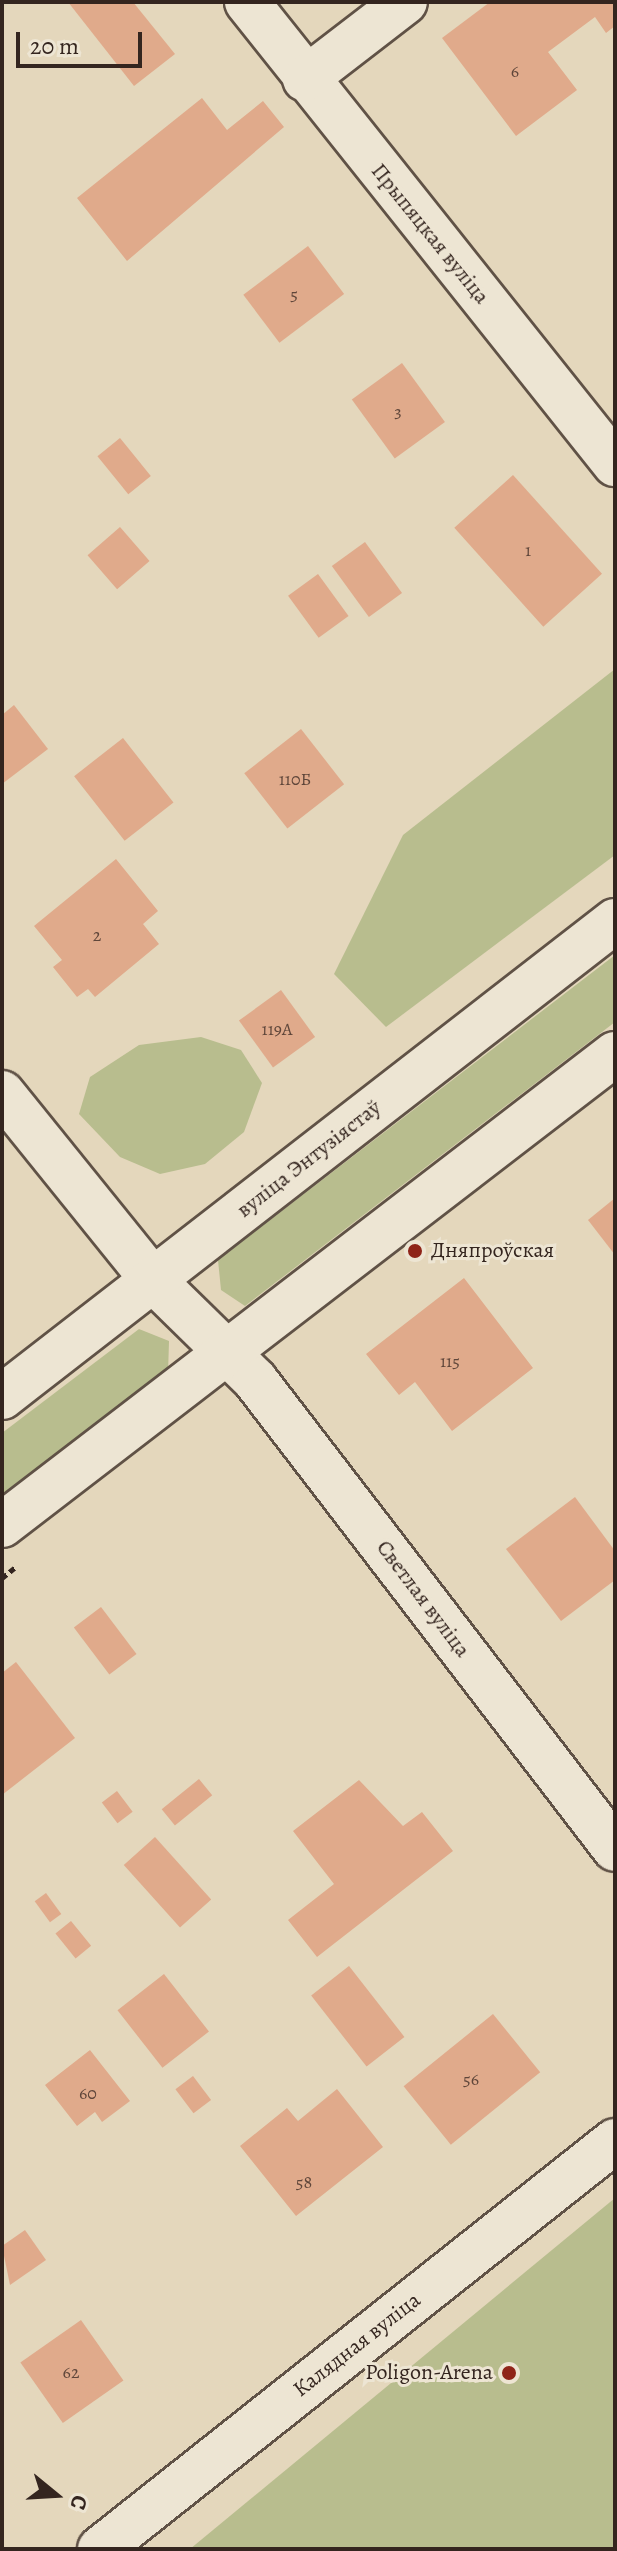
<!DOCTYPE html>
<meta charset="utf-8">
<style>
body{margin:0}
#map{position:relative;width:617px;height:2551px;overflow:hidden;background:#e4d7bc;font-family:Alegreya,serif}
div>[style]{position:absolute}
.green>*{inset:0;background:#b8bd8e}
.building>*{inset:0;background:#e0aa8b;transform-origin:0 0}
.path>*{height:5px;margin-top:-2.5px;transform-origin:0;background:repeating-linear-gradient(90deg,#34251f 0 6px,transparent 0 10px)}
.roads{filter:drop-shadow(2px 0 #605246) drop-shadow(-2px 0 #605246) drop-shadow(0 2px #605246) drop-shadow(0 -2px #605246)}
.minor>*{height:44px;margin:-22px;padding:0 22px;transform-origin:22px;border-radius:22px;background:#ede5d3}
.dots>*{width:22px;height:22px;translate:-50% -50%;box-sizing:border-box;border:4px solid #ede5d3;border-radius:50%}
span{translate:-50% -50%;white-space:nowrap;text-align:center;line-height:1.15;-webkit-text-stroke:6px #ede5d3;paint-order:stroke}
.number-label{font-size:18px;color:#5f463a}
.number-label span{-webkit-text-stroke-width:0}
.street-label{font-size:22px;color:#34251f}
.poi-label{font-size:22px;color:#34251f}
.left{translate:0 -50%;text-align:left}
.right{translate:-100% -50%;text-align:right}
.frame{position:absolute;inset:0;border:4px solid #34251f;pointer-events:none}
.north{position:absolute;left:16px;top:2455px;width:80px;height:80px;-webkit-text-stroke:6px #ede5d3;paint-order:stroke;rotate:108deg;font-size:22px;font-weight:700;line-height:32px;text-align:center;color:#34251f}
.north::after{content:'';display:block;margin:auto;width:28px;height:36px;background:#34251f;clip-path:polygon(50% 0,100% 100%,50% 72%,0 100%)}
.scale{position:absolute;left:16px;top:32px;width:126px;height:36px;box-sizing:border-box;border:4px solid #34251f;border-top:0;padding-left:10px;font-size:24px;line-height:28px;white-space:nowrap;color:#34251f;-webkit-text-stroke:6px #ede5d3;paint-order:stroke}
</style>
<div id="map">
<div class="green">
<div style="clip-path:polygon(615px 669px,615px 855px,386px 1027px,334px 974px,403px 835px)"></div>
<div style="clip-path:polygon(615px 955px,615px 1022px,245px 1306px,221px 1290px,218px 1260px)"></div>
<div style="clip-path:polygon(201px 1037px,241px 1050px,262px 1083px,244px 1132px,205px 1164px,160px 1174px,120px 1157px,79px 1114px,90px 1077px,139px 1045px)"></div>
<div style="clip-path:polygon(139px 1329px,169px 1341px,168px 1373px,2px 1501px,2px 1433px)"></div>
<div style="clip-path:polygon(615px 2198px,615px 2549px,190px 2549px)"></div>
</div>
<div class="building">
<div style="clip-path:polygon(68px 2px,133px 2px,175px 54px,134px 86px)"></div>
<div style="clip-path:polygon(490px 2px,615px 2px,615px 26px,606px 33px,595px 17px,548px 52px,577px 90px,516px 136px,442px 38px)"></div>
<div style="clip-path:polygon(202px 98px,227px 130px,263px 101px,284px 127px,127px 261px,77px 198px)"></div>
<div style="left:308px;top:246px;width:60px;height:81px;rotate:53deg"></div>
<div style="left:402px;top:363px;width:73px;height:62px;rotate:54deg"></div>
<div style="left:120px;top:438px;width:49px;height:29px;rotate:51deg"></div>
<div style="left:513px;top:475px;width:133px;height:79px;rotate:48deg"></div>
<div style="left:120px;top:527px;width:45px;height:43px;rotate:49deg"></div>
<div style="left:365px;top:542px;width:63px;height:41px;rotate:54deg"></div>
<div style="left:318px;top:574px;width:52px;height:37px;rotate:54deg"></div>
<div style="clip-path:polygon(14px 705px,48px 749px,2px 784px,2px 715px)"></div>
<div style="left:301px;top:729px;width:70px;height:72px;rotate:52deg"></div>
<div style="left:123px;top:738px;width:82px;height:62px;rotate:52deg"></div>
<div style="clip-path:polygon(116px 859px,158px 911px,143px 924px,159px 944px,95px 997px,88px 989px,77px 997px,53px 967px,62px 960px,34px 926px)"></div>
<div style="left:281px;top:990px;width:58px;height:52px;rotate:54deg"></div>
<div style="clip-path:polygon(615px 1198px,615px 1255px,588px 1220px)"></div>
<div style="clip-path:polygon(464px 1278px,533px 1368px,452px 1431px,415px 1382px,399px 1395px,366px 1354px)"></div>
<div style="clip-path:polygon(575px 1497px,615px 1551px,615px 1580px,561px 1621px,506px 1549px)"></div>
<div style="left:101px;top:1607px;width:59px;height:34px;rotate:53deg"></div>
<div style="clip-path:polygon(16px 1662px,75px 1738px,2px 1795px,2px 1673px)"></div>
<div style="left:199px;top:1779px;width:21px;height:48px;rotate:51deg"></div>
<div style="clip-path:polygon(359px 1780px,403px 1826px,422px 1812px,453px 1851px,317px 1957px,288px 1920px,334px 1884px,293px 1831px)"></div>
<div style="left:117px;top:1791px;width:26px;height:19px;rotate:53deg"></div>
<div style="left:155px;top:1837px;width:84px;height:42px;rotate:48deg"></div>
<div style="left:46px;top:1893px;width:26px;height:14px;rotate:54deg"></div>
<div style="left:71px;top:1921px;width:32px;height:20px;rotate:51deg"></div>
<div style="left:349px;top:1966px;width:90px;height:48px;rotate:52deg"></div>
<div style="left:164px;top:1974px;width:73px;height:59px;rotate:52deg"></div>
<div style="left:493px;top:2014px;width:75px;height:115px;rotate:51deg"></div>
<div style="clip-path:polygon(90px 2050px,130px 2101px,102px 2122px,95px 2112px,77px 2126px,45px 2085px)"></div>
<div style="left:193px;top:2076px;width:30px;height:22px;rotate:53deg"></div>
<div style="clip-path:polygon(337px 2089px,383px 2147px,296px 2216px,240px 2146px,287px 2108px,298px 2121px)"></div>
<div style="clip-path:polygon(25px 2230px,46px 2260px,10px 2285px,2px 2246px)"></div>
<div style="left:81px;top:2320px;width:74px;height:74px;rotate:55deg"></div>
</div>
<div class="path">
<div style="left:2px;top:1578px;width:19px;rotate:-39deg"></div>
</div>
<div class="roads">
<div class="minor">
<div style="left:247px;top:2px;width:591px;rotate:51.46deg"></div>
<div style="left:305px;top:79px;width:126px;rotate:-37.6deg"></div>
<div style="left:2px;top:1093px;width:240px;rotate:51.1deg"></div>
<div style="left:153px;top:1280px;width:143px;rotate:44.4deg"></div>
<div style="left:255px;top:1380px;width:591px;rotate:52.49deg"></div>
<div style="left:2px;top:1397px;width:776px;rotate:-37.83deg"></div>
<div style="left:2px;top:1525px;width:773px;rotate:-37.54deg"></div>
<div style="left:100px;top:2549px;width:657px;rotate:-38.39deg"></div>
</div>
</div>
<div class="dots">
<div style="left:415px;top:1251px;background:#8f2418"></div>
<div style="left:509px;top:2373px;background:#8f2418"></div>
</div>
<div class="number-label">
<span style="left:515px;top:71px">6</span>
<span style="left:294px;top:294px">5</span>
<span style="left:398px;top:411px">3</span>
<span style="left:528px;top:550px">1</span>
<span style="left:295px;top:779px">110Б</span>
<span style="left:97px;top:935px">2</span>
<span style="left:277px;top:1029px">119А</span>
<span style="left:450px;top:1361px">115</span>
<span style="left:471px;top:2079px">56</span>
<span style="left:88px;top:2093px">60</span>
<span style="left:304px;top:2182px">58</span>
<span style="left:71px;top:2372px">62</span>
</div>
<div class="street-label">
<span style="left:430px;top:234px;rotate:51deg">Прыпяцкая вуліца</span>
<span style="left:309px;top:1159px;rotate:-38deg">вуліца Энтузіястаў</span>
<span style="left:423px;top:1599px;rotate:53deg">Светлая вуліца</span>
<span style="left:357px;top:2345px;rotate:-38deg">Калядная вуліца</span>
</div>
<div class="poi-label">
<span class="left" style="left:431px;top:1251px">Дняпроўская</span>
<span class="right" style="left:493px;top:2373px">Poligon-Arena</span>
</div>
<div class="frame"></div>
<div class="north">С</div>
<div class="scale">20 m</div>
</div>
